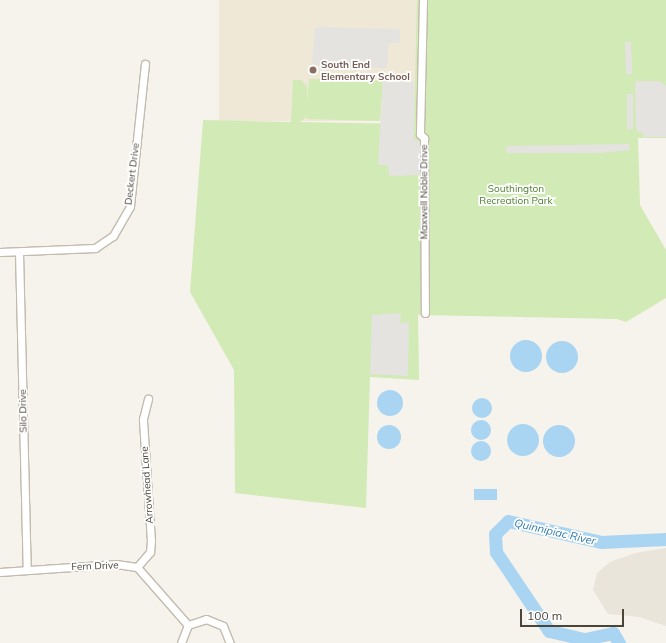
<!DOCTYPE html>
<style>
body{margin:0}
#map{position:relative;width:666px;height:643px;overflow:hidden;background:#f6f3ec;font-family:Mulish,sans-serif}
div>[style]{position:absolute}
.residential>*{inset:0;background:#eae5da}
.education>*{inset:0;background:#efe8d6;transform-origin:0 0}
.green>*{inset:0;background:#d2eab5}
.parking>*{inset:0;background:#e5e3e0;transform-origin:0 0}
.water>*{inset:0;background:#a9d4f2;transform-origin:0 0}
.round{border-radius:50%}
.river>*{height:13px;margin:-6.5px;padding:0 6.5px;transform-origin:6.5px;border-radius:6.5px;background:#a9d4f2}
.roads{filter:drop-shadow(1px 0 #c2bbae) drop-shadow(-1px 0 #c2bbae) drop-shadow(0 1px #c2bbae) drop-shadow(0 -1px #c2bbae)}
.minor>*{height:7px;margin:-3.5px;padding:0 3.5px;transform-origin:3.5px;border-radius:3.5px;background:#fff}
.dots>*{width:11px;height:11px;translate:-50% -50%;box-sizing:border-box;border:2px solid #fff;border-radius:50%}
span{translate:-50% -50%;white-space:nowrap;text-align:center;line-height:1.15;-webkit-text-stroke:3.5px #fff;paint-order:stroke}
.education-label{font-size:10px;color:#785e54;font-weight:700}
.left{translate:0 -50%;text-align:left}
.street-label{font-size:10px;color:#4b4439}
.park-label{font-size:10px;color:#4a7f2a}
.water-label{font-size:11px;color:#2e7ab2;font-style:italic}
.scale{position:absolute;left:520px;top:609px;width:104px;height:18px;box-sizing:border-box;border:2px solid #4b4439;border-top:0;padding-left:5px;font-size:12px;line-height:14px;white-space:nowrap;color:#4b4439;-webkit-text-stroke:3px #fff;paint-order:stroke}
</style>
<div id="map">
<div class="residential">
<div style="clip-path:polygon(666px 548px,666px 626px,639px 617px,608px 614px,593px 590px,597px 573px,610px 562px,635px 553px)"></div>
</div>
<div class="education">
<div style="left:219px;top:0;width:198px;height:121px"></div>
</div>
<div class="green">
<div style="clip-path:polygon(417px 0,666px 0,666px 138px,638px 138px,640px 205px,666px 250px,666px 298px,626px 322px,617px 319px,418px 315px,419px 380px,370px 377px,366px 508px,235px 493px,234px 370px,190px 292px,203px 120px,291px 122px,293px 80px,301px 80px,307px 86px,307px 102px,309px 79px,383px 80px,380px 121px,307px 119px,307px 116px,300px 122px,414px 124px)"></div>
</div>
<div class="parking">
<div style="clip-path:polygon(315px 27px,400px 29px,400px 43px,389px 43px,387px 68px,312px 65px)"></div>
<div style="left:631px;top:42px;width:32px;height:6px;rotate:88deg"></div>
<div style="clip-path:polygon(383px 79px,414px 82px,414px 140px,420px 142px,421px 175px,389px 176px,388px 165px,378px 165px)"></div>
<div style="clip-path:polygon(635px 81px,659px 81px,666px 86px,666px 137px,643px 137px,642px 132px,636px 131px)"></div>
<div style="left:627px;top:94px;width:6px;height:35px"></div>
<div style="clip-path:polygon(629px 144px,630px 150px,601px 153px,507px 153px,506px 146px)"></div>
<div style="clip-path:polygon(401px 313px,400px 323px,409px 322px,408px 376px,370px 374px,372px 315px)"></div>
</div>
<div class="water">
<div class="round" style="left:510px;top:340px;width:32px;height:32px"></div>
<div class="round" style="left:546px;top:341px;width:32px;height:32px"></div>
<div class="round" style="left:377px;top:390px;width:26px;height:26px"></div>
<div class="round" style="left:472px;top:398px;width:20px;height:20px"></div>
<div class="round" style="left:471px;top:420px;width:20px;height:20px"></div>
<div class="round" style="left:507px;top:424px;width:32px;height:32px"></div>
<div class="round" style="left:377px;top:425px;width:24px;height:24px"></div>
<div class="round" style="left:543px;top:425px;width:32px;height:32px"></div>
<div class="round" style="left:471px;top:441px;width:20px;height:20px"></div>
<div style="left:474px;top:489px;width:23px;height:11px"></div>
</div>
<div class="river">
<div style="left:619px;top:643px;width:12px;rotate:-121deg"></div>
<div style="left:613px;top:633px;width:30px;rotate:168deg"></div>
<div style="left:584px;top:639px;width:36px;rotate:-167deg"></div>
<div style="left:549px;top:631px;width:95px;rotate:-123.9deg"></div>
<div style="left:496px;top:552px;width:18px;rotate:-93deg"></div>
<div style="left:495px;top:534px;width:18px;rotate:-45deg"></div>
<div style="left:508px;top:521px;width:95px;rotate:12.7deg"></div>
<div style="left:601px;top:542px;width:65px;rotate:-2.6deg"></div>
</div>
<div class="roads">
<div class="minor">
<div style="left:423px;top:0;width:134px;rotate:91.3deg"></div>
<div style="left:420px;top:134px;width:6px;rotate:45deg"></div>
<div style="left:424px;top:138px;width:175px;rotate:89.7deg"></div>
<div style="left:0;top:252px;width:95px;rotate:-2.4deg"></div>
<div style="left:95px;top:248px;width:22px;rotate:-34deg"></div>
<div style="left:113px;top:236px;width:34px;rotate:-60deg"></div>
<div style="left:130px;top:206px;width:143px;rotate:-84deg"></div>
<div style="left:19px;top:252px;width:318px;rotate:88.6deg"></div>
<div style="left:137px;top:567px;width:20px;rotate:-49deg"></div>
<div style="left:150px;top:552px;width:11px;rotate:-85deg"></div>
<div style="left:151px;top:541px;width:122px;rotate:-93.8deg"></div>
<div style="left:143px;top:419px;width:21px;rotate:-76deg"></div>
<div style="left:0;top:572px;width:116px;rotate:-3.9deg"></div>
<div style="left:116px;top:564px;width:21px;rotate:8deg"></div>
<div style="left:137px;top:567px;width:77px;rotate:48.7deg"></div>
<div style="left:181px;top:643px;width:19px;rotate:-69deg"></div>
<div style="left:188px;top:625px;width:19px;rotate:-18deg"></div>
<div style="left:206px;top:619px;width:18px;rotate:22deg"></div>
<div style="left:223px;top:626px;width:18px;rotate:68deg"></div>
</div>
</div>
<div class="dots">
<div style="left:313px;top:70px;background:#8d6e63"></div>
</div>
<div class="education-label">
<span class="left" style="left:321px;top:70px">South End<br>Elementary School</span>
</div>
<div class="street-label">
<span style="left:132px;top:174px;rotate:-83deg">Deckert Drive</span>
<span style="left:424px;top:192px;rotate:-90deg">Maxwell Noble Drive</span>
<span style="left:23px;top:411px;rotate:-91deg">Silo Drive</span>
<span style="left:147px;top:485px;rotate:-94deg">Arrowhead Lane</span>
<span style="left:95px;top:566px;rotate:-2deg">Fern Drive</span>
</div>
<div class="park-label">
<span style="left:516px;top:194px">Southington<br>Recreation Park</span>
</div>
<div class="water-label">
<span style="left:555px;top:532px;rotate:13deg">Quinnipiac River</span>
</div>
<div class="scale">100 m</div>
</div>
